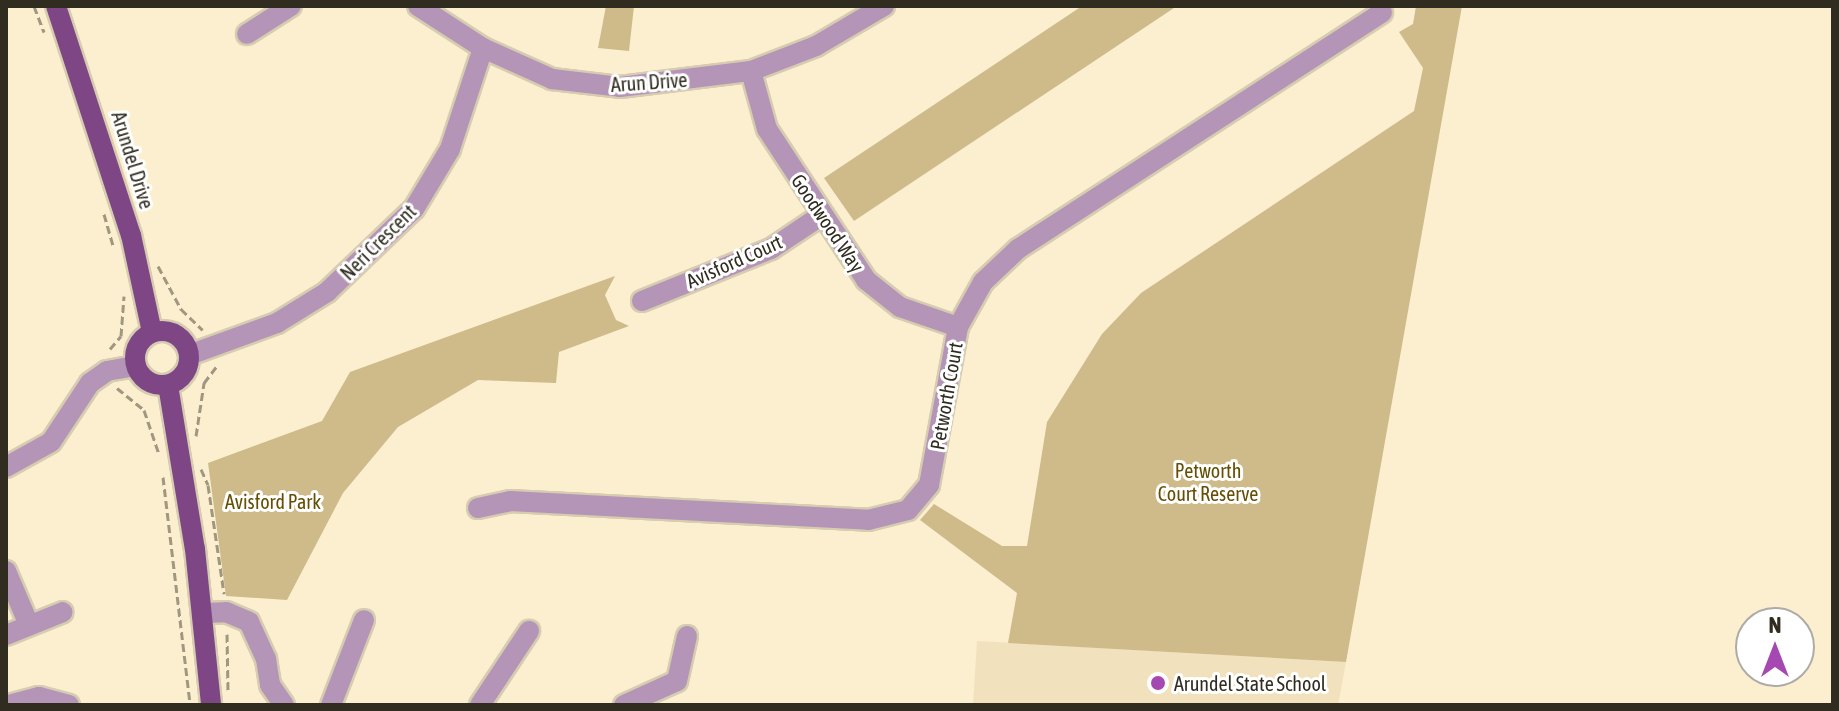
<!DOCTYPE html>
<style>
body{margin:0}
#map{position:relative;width:1839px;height:711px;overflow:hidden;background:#fbefd0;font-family:"Asap Condensed",sans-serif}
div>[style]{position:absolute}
.built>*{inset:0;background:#f1e1bc}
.green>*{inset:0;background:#cfbb8a}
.path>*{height:3px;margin-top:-1.5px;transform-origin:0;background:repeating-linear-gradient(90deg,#9f9780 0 8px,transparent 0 12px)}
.roads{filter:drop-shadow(2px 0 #d6ccb0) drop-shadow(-2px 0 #d6ccb0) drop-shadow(0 2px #d6ccb0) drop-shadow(0 -2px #d6ccb0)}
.minor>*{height:20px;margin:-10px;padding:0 10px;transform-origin:10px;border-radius:10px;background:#b494b7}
.major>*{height:20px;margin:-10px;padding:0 10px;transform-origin:10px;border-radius:10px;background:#7f4686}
.major>.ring{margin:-10px;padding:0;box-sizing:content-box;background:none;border:20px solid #7f4686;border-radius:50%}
.dots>*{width:22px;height:22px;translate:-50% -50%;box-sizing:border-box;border:4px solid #fff;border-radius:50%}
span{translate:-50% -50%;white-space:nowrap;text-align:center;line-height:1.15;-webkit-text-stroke:6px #fff;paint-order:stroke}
.street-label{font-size:20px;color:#302c20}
.park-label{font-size:20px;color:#654e02}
.poi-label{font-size:20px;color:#302c20}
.left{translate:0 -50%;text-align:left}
.frame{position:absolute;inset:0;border:8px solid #302c20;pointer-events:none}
.north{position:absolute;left:1735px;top:607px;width:80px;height:80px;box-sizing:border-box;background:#fff;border:2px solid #acaba6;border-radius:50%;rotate:0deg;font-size:22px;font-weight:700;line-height:32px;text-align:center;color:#302c20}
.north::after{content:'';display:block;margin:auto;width:28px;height:36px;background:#a648b1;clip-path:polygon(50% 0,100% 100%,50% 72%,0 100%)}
</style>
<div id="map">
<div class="built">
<div style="clip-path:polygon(977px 641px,1346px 662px,1338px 705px,973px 705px)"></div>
</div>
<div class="green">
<div style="clip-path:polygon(606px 6px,634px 6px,629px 51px,598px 48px)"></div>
<div style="clip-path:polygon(1082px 6px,1177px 6px,854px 221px,824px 178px)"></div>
<div style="clip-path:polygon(1416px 6px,1462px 6px,1346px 662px,1008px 643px,1017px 593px,920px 520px,934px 504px,1002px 546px,1027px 546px,1047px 422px,1102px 334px,1141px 293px,1414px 111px,1423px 68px,1399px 32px,1413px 24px)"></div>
<div style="clip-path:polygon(615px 276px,605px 295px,616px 320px,629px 326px,559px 352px,556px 383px,478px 380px,398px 427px,343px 493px,287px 600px,226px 596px,208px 463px,322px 421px,350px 372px)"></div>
</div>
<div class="path">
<div style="left:34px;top:6px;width:28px;rotate:69deg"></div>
<div style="left:104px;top:214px;width:32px;rotate:74deg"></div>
<div style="left:158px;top:266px;width:49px;rotate:61.9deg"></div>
<div style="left:181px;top:309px;width:30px;rotate:44deg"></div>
<div style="left:110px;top:349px;width:17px;rotate:-50deg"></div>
<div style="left:121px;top:336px;width:40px;rotate:-85.7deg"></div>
<div style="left:117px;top:388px;width:35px;rotate:39deg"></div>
<div style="left:144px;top:410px;width:46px;rotate:71.2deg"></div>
<div style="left:196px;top:436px;width:54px;rotate:-81.4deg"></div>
<div style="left:204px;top:383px;width:21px;rotate:-53deg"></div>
<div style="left:201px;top:469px;width:17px;rotate:66deg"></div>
<div style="left:208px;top:485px;width:110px;rotate:81.6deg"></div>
<div style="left:163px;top:477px;width:230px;rotate:83.2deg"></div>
<div style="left:227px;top:634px;width:56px;rotate:89deg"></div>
</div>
<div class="roads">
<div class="minor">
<div style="left:418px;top:6px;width:77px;rotate:32.9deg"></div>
<div style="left:483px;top:48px;width:76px;rotate:24.2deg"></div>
<div style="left:552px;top:79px;width:68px;rotate:6.7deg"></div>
<div style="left:620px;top:87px;width:132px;rotate:-7deg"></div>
<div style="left:751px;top:71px;width:70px;rotate:-21deg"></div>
<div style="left:816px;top:46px;width:79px;rotate:-30.5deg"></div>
<div style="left:247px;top:34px;width:52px;rotate:-32.5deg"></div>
<div style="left:751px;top:71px;width:60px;rotate:74.6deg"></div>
<div style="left:767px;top:129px;width:181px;rotate:56.7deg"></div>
<div style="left:866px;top:280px;width:43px;rotate:38.5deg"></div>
<div style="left:900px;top:307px;width:61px;rotate:19deg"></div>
<div style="left:642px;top:301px;width:139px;rotate:-22deg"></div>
<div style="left:771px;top:249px;width:61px;rotate:-33.7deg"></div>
<div style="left:189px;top:355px;width:94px;rotate:-20deg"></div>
<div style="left:277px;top:323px;width:59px;rotate:-31.8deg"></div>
<div style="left:327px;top:292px;width:120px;rotate:-43.7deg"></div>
<div style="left:414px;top:209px;width:70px;rotate:-59deg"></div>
<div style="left:450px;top:149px;width:106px;rotate:-71.9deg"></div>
<div style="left:6px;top:467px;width:51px;rotate:-29.1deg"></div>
<div style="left:51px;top:442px;width:71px;rotate:-56.5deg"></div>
<div style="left:90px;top:383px;width:21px;rotate:-35deg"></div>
<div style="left:107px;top:371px;width:28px;rotate:-10deg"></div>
<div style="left:478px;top:508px;width:33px;rotate:-12deg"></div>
<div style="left:510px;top:501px;width:359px;rotate:3deg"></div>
<div style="left:868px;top:520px;width:41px;rotate:-14deg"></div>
<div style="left:908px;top:510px;width:33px;rotate:-50deg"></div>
<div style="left:929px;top:485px;width:161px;rotate:-79.6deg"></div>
<div style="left:958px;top:327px;width:51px;rotate:-60.9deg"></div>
<div style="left:983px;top:282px;width:48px;rotate:-43.3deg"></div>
<div style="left:1018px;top:249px;width:434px;rotate:-33deg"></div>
<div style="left:6px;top:571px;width:59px;rotate:66.9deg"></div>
<div style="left:203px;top:613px;width:23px;rotate:-2deg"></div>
<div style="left:226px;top:612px;width:25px;rotate:23deg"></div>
<div style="left:249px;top:622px;width:41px;rotate:65.3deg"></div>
<div style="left:266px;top:659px;width:26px;rotate:81deg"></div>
<div style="left:270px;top:685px;width:24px;rotate:55deg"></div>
<div style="left:6px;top:635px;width:61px;rotate:-22deg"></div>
<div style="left:9px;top:705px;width:31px;rotate:-15deg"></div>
<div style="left:39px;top:697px;width:31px;rotate:15deg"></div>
<div style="left:331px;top:705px;width:91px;rotate:-68.8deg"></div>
<div style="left:480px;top:705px;width:89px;rotate:-56.5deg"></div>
<div style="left:624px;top:705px;width:58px;rotate:-24.4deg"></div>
<div style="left:677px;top:681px;width:46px;rotate:-77.5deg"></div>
</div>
<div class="major">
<div style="left:56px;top:6px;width:241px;rotate:71.9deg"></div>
<div style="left:131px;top:235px;width:99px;rotate:77.8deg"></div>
<div class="ring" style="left:135px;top:331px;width:34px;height:34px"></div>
<div style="left:168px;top:385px;width:166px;rotate:80.7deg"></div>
<div style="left:195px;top:549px;width:157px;rotate:84.1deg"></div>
</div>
</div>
<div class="dots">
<div style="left:1158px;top:683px;background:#a648b1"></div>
</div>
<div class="street-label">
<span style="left:649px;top:82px;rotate:-4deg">Arun Drive</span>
<span style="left:133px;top:160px;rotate:73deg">Arundel Drive</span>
<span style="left:828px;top:223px;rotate:56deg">Goodwood Way</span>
<span style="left:378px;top:242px;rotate:-45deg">Neri Crescent</span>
<span style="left:734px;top:261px;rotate:-24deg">Avisford Court</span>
<span style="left:946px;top:396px;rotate:-80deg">Petworth Court</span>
</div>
<div class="park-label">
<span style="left:1208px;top:482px">Petworth<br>Court Reserve</span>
<span style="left:273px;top:501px">Avisford Park</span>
</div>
<div class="poi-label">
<span class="left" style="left:1174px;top:683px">Arundel State School</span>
</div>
<div class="frame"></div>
<div class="north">N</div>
</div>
